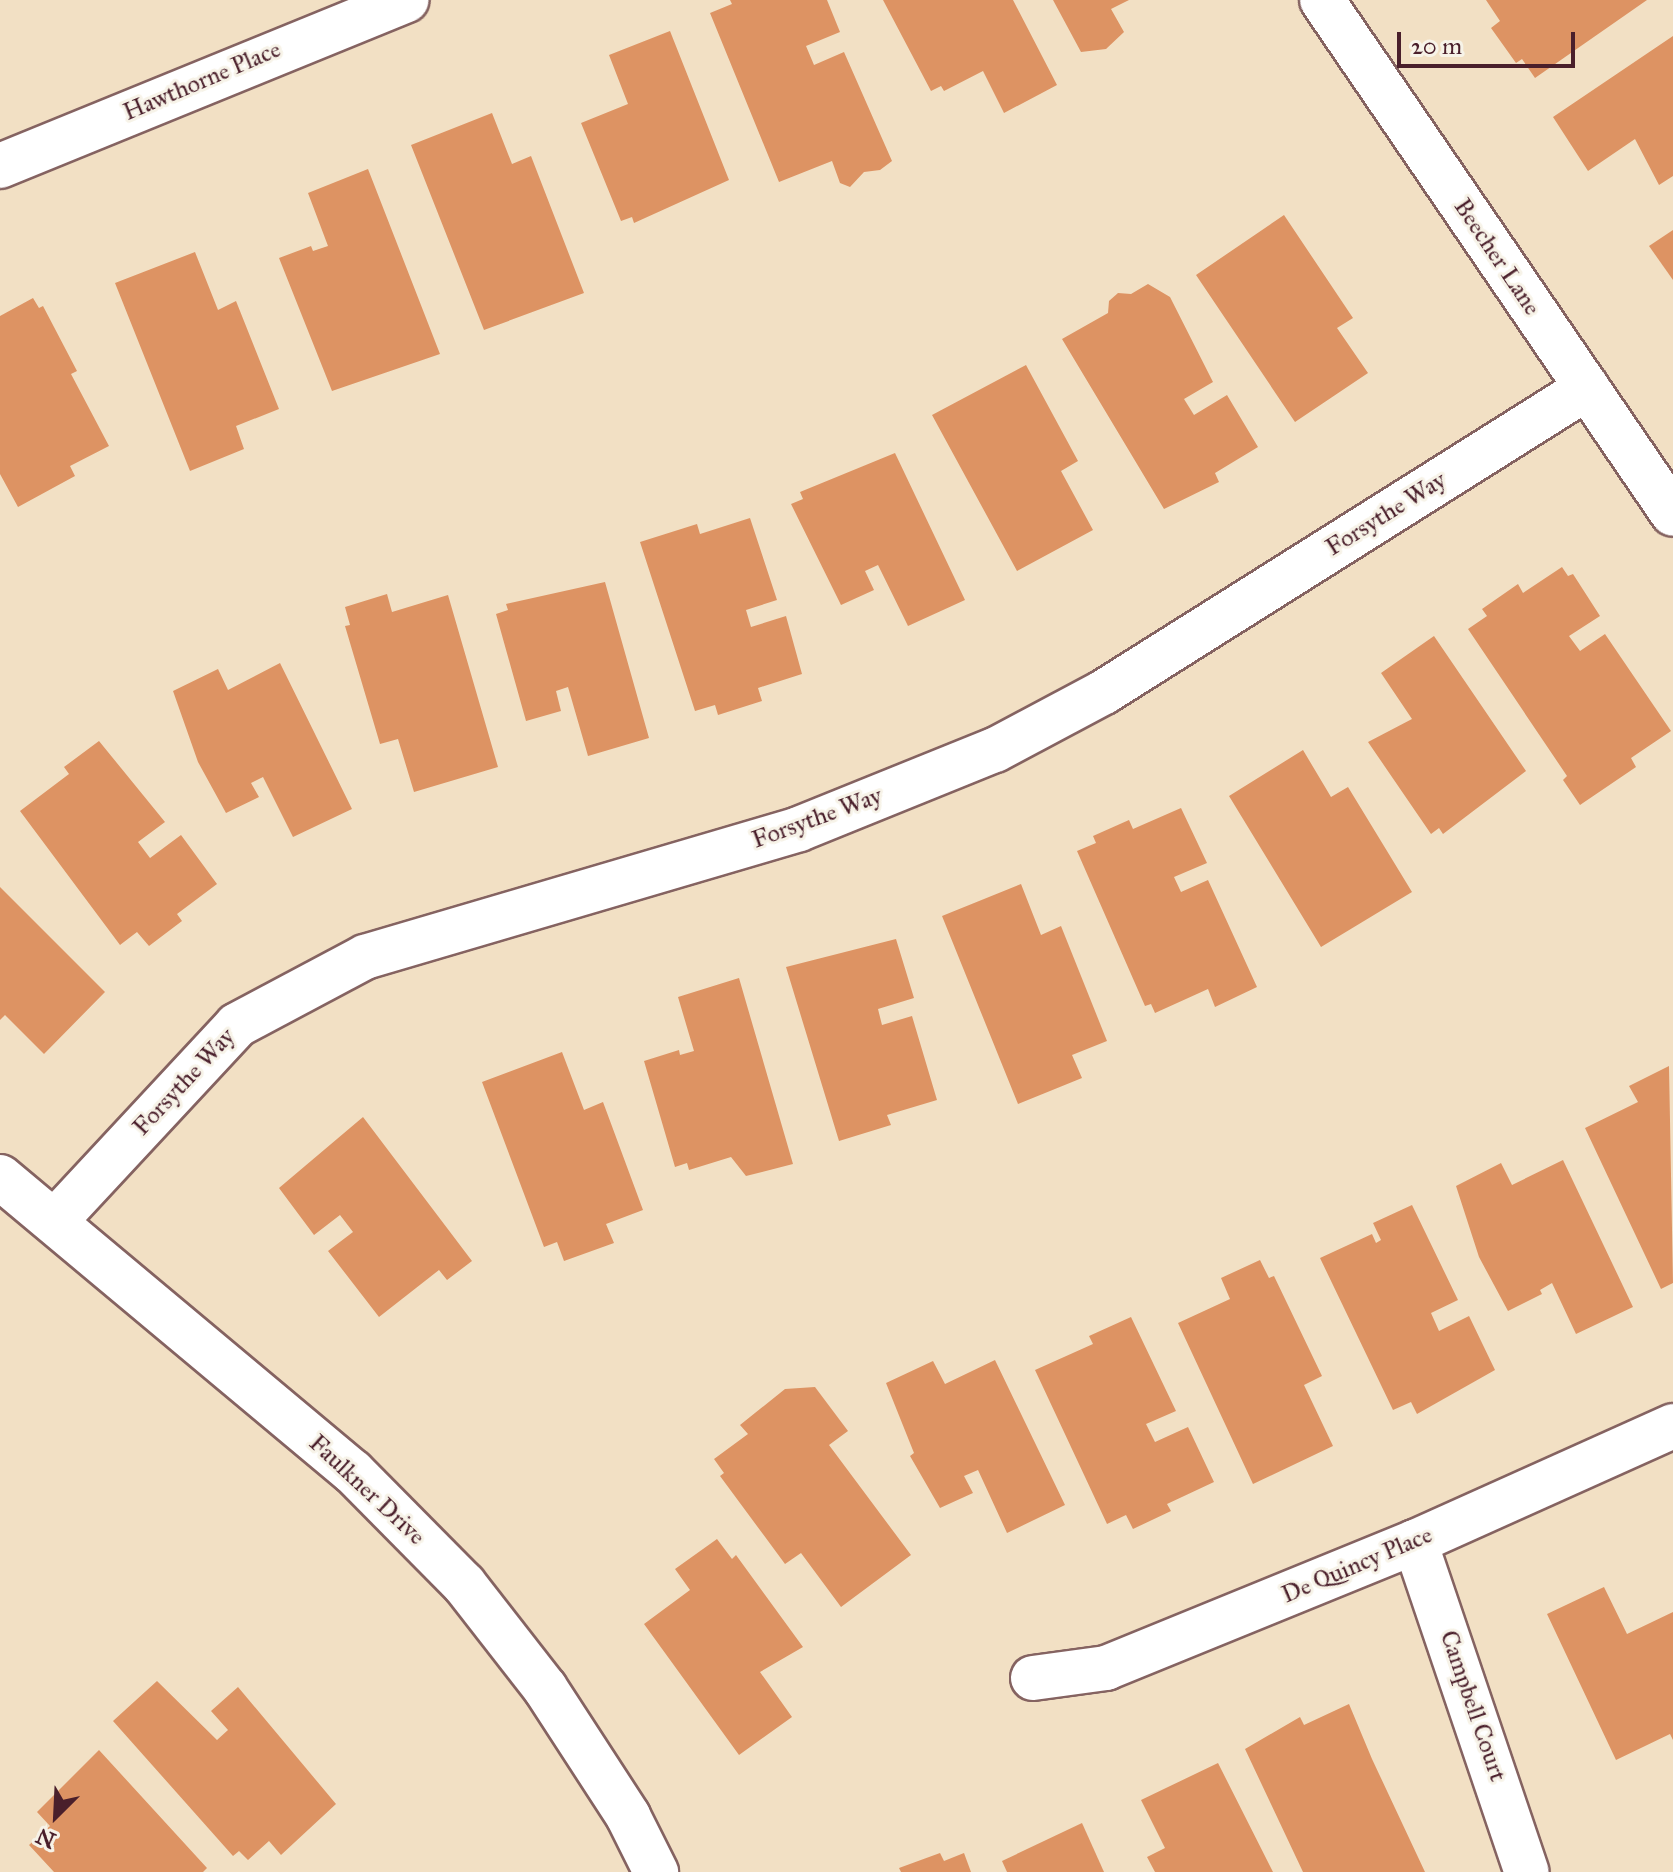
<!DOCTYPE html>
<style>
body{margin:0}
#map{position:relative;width:1673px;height:1872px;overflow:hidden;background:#f2e0c4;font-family:"IM FELL Great Primer",serif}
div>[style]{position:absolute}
.building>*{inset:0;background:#dd9363}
.roads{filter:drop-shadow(2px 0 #856361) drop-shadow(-2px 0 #856361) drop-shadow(0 2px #856361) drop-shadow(0 -2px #856361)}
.street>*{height:44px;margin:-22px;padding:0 22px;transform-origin:22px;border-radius:22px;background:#fff}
span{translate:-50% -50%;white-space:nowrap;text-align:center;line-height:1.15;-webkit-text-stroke:6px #f7f3e8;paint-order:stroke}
.street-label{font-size:24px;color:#4a1f2b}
.north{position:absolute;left:16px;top:1776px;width:80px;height:80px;-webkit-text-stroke:6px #f7f3e8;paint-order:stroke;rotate:204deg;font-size:22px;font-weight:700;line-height:32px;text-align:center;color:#4a1f2b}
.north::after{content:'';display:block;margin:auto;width:28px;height:36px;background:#4a1f2b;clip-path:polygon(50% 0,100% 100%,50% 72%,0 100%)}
.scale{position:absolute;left:1397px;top:32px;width:178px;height:36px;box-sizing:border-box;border:4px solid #4a1f2b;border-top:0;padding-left:10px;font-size:24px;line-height:28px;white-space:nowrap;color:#4a1f2b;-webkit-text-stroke:6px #f7f3e8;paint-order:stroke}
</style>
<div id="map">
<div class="building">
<div style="clip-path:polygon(730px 0,827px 0,840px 32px,806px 46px,814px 65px,844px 52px,892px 161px,880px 170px,864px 172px,850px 187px,840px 183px,832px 161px,779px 182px,710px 13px,732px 4px)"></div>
<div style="clip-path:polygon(883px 0,1013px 0,1057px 85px,1004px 113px,983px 71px,944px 91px,941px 86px,931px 91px)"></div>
<div style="clip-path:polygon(1053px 0,1129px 0,1111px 9px,1124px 32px,1106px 49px,1081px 52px)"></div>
<div style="clip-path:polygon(1486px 0,1647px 0,1535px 78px,1522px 59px,1516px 63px,1491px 28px,1500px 21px)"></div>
<div style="clip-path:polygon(670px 31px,729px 180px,634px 223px,632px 217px,621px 221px,581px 123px,628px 104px,609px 55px)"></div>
<div style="clip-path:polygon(1673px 36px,1673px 176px,1659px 185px,1635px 139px,1588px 171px,1553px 117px)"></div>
<div style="clip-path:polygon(492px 113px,512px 164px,531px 156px,584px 293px,484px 330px,411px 145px)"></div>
<div style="clip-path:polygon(368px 169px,440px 354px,332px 391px,279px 258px,311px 246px,313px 251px,328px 246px,308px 193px)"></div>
<div style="clip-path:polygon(1284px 215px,1353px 318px,1337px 328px,1368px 373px,1295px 422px,1196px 275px)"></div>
<div style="clip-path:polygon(1673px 230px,1673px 280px,1649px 246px)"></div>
<div style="clip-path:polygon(195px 252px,218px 310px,236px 301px,279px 409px,236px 426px,244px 449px,190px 471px,115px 283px)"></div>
<div style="clip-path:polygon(1148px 284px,1170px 297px,1213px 382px,1184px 399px,1194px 415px,1227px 395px,1258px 447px,1215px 473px,1219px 482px,1164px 509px,1062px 339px,1108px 313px,1109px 301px,1118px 293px,1131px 294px)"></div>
<div style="clip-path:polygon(33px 298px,39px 308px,43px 306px,77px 371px,71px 374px,109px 446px,70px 466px,75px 476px,18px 507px,0 474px,0 316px)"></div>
<div style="clip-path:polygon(1026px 365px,1078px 461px,1061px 471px,1093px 530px,1017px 571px,932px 415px)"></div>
<div style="clip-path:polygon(895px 453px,965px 600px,908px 626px,878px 565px,865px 571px,874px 590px,841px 605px,791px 504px,803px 499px,800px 492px)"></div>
<div style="clip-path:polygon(750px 518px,777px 600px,746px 610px,751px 627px,786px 616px,802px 674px,758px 688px,762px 701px,718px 715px,715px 705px,695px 711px,640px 542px,697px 524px,700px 534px)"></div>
<div style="clip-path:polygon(1562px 567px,1568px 576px,1573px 574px,1600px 616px,1569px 636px,1580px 651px,1605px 634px,1671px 731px,1631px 758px,1636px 767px,1580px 805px,1563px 780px,1567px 776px,1468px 629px,1487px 616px,1482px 609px,1518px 584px,1523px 593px)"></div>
<div style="clip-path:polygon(605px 582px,649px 738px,588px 756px,568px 687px,556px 691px,561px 711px,526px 721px,496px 614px,508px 610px,506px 604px)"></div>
<div style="clip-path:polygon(387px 594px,392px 612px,448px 595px,498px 767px,414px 792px,398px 739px,380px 744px,345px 626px,350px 625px,345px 607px)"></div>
<div style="clip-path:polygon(1434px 636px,1526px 771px,1443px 834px,1439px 828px,1431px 834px,1368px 742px,1412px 719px,1381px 673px)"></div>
<div style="clip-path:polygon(280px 663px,352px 809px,293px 837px,263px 777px,251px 783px,259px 797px,226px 813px,198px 762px,173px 691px,218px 669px,228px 690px)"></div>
<div style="clip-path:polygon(99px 741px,165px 822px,138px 842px,150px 858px,181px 835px,217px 884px,177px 914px,182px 921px,149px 946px,137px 932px,120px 945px,20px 811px,69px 774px,64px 767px)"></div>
<div style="clip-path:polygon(1303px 750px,1331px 797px,1348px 787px,1412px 892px,1321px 947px,1229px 796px)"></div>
<div style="clip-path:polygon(1181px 808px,1207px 863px,1174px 877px,1181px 892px,1208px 880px,1257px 987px,1215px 1007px,1208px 989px,1155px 1013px,1151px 1004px,1145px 1006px,1077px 851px,1096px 843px,1093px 836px,1129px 820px,1133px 829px)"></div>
<div style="clip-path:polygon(1021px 884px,1041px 935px,1061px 926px,1107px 1041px,1072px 1055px,1082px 1078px,1018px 1104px,942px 916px)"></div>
<div style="clip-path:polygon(0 887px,105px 992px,44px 1054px,5px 1015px,0 1020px)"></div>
<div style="clip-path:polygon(896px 939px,914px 998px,878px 1009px,882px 1025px,912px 1016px,937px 1100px,887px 1115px,891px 1125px,839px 1141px,786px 967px)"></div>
<div style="clip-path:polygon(739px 978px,793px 1164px,746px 1176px,731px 1157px,689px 1170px,687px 1163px,675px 1167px,644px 1061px,679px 1050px,680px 1055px,694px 1051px,678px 997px)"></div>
<div style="clip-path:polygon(562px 1052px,584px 1110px,603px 1102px,643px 1210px,606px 1224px,614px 1243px,564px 1261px,557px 1242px,544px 1247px,482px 1082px)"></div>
<div style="clip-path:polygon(1669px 1066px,1673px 1283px,1661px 1289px,1585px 1128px,1638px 1102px,1629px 1086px)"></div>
<div style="clip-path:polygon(363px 1117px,472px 1261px,447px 1280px,439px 1270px,379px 1317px,328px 1251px,353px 1232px,340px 1215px,314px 1235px,279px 1188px)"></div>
<div style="clip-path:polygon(1563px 1160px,1633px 1307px,1576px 1334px,1552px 1283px,1540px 1290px,1542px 1294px,1508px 1311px,1479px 1257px,1456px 1186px,1501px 1163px,1512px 1185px)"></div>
<div style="clip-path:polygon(1412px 1205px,1458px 1300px,1431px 1313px,1439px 1331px,1469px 1316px,1495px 1370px,1417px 1414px,1411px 1402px,1393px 1410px,1320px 1258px,1372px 1234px,1376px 1243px,1381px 1240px,1373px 1223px)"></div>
<div style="clip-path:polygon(1260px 1260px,1269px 1278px,1274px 1276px,1322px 1376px,1304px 1385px,1333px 1446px,1253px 1484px,1178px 1323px,1230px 1299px,1221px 1278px)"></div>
<div style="clip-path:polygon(1131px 1317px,1176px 1411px,1146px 1424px,1155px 1442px,1188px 1427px,1214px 1482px,1167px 1504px,1171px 1511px,1133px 1529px,1126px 1515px,1107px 1524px,1035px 1370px,1093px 1344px,1089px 1336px)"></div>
<div style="clip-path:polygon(995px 1360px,1065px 1505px,1007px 1533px,978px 1470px,964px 1476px,973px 1493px,940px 1508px,910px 1456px,914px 1453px,886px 1383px,933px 1361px,945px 1384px)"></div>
<div style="clip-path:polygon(815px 1387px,848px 1431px,829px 1445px,911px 1555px,841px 1607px,801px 1553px,785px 1564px,720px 1476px,724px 1473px,714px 1459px,748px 1434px,740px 1425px,785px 1389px)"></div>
<div style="clip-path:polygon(717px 1539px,732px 1559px,736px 1555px,803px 1647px,760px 1672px,792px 1717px,739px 1755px,644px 1624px,690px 1590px,675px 1569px)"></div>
<div style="clip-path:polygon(1604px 1587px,1627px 1634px,1673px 1612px,1673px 1740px,1670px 1734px,1616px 1760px,1547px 1614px)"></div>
<div style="clip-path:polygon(157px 1681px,217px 1740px,228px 1730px,211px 1711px,238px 1687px,336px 1804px,281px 1855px,269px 1841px,248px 1860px,239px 1851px,233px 1856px,113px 1721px)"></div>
<div style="clip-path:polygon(1349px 1704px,1372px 1759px,1425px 1872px,1303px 1872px,1245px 1749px,1300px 1717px,1304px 1725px)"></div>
<div style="clip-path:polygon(99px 1750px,207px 1868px,203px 1872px,54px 1872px,29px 1845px,50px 1826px,37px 1812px)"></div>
<div style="clip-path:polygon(1218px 1763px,1273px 1872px,1155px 1872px,1147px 1857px,1165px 1848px,1141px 1800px)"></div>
<div style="clip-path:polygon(1082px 1823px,1104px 1872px,1007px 1872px,1002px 1861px)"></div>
<div style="clip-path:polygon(940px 1853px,944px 1861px,964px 1853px,971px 1872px,901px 1872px,899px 1868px)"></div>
</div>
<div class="roads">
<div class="street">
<div style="left:1322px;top:0;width:622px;rotate:55.67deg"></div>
<div style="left:0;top:166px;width:439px;rotate:-22.2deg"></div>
<div style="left:0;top:1177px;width:460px;rotate:39.9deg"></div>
<div style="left:353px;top:1472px;width:158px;rotate:45.3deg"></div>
<div style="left:464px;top:1584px;width:132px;rotate:52.1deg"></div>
<div style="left:545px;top:1688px;width:153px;rotate:57deg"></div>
<div style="left:628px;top:1816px;width:63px;rotate:63.4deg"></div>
<div style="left:55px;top:1221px;width:267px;rotate:-47.1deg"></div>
<div style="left:237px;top:1025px;width:145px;rotate:-28deg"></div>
<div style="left:365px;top:957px;width:452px;rotate:-16.4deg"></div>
<div style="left:799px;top:829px;width:211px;rotate:-22deg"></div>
<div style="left:995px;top:750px;width:123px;rotate:-28deg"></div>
<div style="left:1104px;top:692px;width:571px;rotate:-32.19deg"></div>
<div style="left:1415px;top:1542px;width:348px;rotate:71.3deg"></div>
<div style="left:1033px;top:1678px;width:74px;rotate:-7.8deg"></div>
<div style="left:1106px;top:1668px;width:334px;rotate:-22.2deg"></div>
<div style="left:1415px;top:1542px;width:283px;rotate:-24.2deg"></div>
</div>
</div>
<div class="street-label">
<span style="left:202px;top:81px;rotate:-23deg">Hawthorne Place</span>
<span style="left:1497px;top:257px;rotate:56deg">Beecher Lane</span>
<span style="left:1386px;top:514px;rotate:-32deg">Forsythe Way</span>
<span style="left:817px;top:818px;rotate:-20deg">Forsythe Way</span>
<span style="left:184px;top:1082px;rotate:-47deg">Forsythe Way</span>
<span style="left:367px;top:1490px;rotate:43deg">Faulkner Drive</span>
<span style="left:1357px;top:1565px;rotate:-23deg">De Quincy Place</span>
<span style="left:1473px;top:1706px;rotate:71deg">Campbell Court</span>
</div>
<div class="north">N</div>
<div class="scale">20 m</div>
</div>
